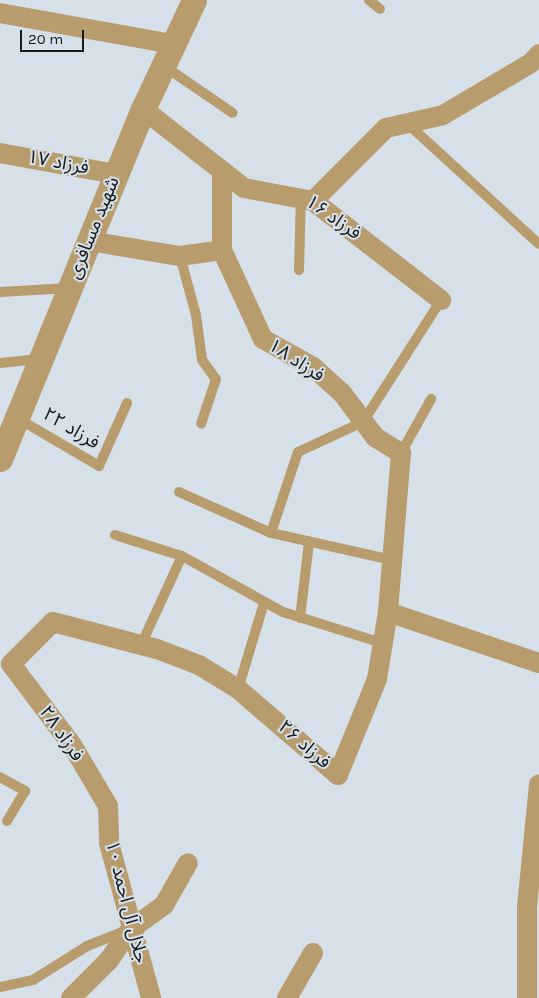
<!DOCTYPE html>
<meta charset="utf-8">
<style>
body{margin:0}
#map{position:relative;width:539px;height:998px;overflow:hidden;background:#d5e0e9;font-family:Karla,"Noto Sans Arabic",sans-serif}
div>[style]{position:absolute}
.service>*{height:10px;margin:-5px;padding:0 5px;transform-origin:5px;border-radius:5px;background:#b89c6d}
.minor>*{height:20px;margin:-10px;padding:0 10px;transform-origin:10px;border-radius:10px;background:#b89c6d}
.tertiary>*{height:25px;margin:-12.5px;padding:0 12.5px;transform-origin:12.5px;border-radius:12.5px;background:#b89c6d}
span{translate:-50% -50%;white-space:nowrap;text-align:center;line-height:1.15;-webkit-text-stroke:4px #d5e0e9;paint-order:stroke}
.street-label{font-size:19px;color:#181b1e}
.scale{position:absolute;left:20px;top:30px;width:64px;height:22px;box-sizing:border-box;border:2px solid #181b1e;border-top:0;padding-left:6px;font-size:15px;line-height:18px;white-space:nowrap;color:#181b1e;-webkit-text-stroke:4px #d5e0e9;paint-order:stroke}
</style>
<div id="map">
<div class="service">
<div style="left:369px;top:0;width:14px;rotate:39deg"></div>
<div style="left:164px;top:66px;width:83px;rotate:34.3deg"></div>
<div style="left:409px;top:125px;width:176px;rotate:42.5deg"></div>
<div style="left:180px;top:256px;width:61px;rotate:74.8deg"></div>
<div style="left:196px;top:315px;width:45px;rotate:82.4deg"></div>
<div style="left:202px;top:360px;width:24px;rotate:54deg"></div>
<div style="left:216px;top:379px;width:47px;rotate:108.4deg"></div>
<div style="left:299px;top:270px;width:74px;rotate:-88.5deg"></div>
<div style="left:0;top:292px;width:69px;rotate:-3.3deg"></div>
<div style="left:0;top:363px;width:39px;rotate:-6deg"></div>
<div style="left:17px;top:418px;width:95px;rotate:30.3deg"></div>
<div style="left:99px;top:466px;width:69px;rotate:-66deg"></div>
<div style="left:401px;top:453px;width:62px;rotate:-60.9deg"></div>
<div style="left:179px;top:492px;width:101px;rotate:24deg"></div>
<div style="left:115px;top:535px;width:70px;rotate:17.4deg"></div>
<div style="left:182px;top:556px;width:115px;rotate:29deg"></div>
<div style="left:283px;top:612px;width:107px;rotate:17.4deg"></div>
<div style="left:392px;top:560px;width:124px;rotate:-167.4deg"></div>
<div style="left:271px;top:533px;width:85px;rotate:-71.6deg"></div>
<div style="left:298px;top:452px;width:72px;rotate:-24.8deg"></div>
<div style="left:363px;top:422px;width:145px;rotate:-57.4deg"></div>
<div style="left:300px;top:618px;width:77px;rotate:-83.2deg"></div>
<div style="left:141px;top:645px;width:98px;rotate:-65.3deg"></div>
<div style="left:238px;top:689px;width:90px;rotate:-73.2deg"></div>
<div style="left:0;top:777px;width:29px;rotate:29deg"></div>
<div style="left:25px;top:791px;width:35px;rotate:121deg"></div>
<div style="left:0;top:987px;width:34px;rotate:-12deg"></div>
<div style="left:33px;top:980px;width:64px;rotate:-32.2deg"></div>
<div style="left:87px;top:946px;width:41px;rotate:-21.5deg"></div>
</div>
<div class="minor">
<div style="left:0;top:13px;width:175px;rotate:10.2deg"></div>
<div style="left:143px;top:109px;width:128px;rotate:38deg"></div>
<div style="left:244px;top:188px;width:70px;rotate:10.7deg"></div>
<div style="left:313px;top:201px;width:162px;rotate:37.7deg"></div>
<div style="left:0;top:153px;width:118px;rotate:10.3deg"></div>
<div style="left:313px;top:201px;width:103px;rotate:-45deg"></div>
<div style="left:386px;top:128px;width:58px;rotate:-12.8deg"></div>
<div style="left:443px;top:115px;width:102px;rotate:-30.6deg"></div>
<div style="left:531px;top:63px;width:12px;rotate:-48deg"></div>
<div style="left:89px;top:241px;width:92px;rotate:9.4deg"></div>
<div style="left:180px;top:256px;width:42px;rotate:-8.1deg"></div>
<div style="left:222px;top:250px;width:98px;rotate:65.3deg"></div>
<div style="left:263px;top:339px;width:57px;rotate:29.2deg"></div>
<div style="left:313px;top:367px;width:39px;rotate:42deg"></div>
<div style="left:342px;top:393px;width:55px;rotate:53.1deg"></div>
<div style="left:375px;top:437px;width:31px;rotate:32deg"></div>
<div style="left:401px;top:453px;width:160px;rotate:94.7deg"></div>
<div style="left:222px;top:250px;width:78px;rotate:-90deg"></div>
<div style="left:11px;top:664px;width:59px;rotate:-45deg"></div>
<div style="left:53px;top:622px;width:107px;rotate:14.6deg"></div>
<div style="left:157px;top:649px;width:45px;rotate:20.9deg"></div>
<div style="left:199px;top:665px;width:46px;rotate:31.6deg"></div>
<div style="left:238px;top:689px;width:132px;rotate:40.7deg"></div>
<div style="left:338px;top:775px;width:104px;rotate:-67.9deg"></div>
<div style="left:377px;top:679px;width:68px;rotate:-80.7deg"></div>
<div style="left:388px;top:612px;width:159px;rotate:18.7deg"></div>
<div style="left:11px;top:664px;width:101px;rotate:53deg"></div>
<div style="left:72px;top:745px;width:71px;rotate:59.5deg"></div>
<div style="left:108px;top:806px;width:37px;rotate:88deg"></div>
<div style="left:109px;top:843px;width:161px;rotate:74.8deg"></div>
<div style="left:71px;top:998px;width:54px;rotate:-45deg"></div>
<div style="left:109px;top:960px;width:38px;rotate:-55deg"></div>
<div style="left:131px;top:929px;width:41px;rotate:-36deg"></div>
<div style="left:164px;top:905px;width:48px;rotate:-60.3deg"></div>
<div style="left:287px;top:998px;width:52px;rotate:-60deg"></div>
<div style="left:527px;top:998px;width:91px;rotate:-90deg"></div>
<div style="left:527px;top:907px;width:123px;rotate:-84.4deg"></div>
</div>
<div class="tertiary">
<div style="left:0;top:459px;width:378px;rotate:-67.8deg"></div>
<div style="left:143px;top:109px;width:120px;rotate:-64.9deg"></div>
</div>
<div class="street-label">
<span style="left:58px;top:163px;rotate:11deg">فرزاد ۱۷</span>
<span style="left:333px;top:218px;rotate:35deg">فرزاد ۱۶</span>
<span style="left:94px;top:228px;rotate:-68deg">شهید مسافری</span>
<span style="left:296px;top:361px;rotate:33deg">فرزاد ۱۸</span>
<span style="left:71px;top:429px;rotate:31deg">فرزاد ۲۲</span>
<span style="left:61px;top:734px;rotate:55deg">فرزاد ۲۸</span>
<span style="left:304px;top:745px;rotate:41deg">فرزاد ۲۶</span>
<span style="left:126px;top:902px;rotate:76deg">جلال آل احمد ۱۰</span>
</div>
<div class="scale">20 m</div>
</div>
